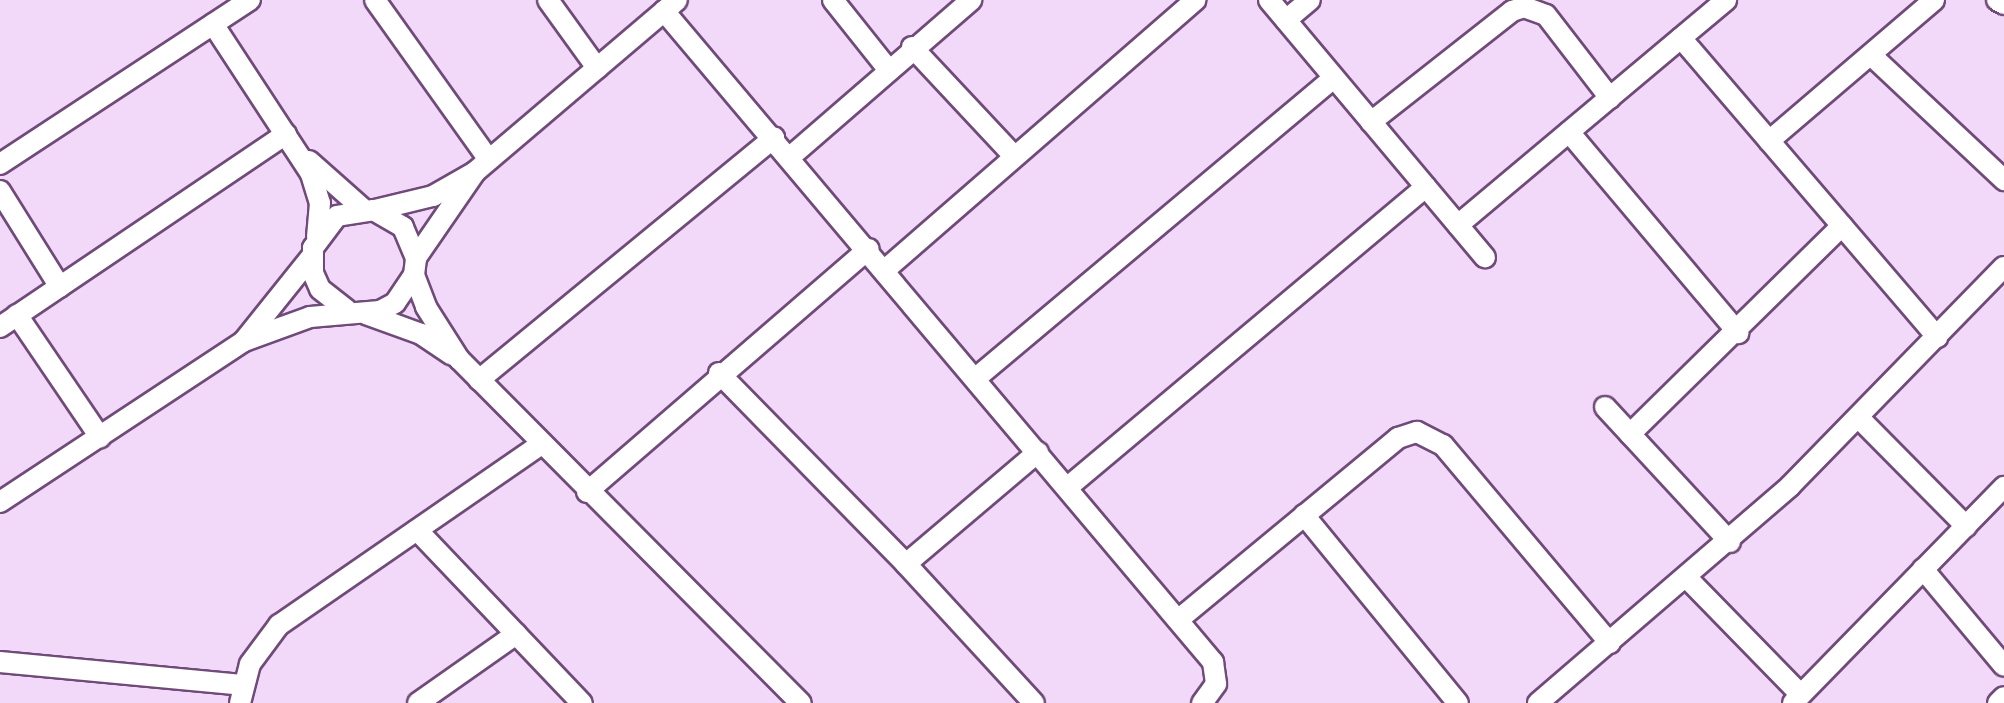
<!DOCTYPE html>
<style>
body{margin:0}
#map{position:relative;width:2004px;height:703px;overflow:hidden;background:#f3d9f9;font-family:"Public Sans",sans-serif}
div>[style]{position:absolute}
.roads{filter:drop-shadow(2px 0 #704b79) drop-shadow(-2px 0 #704b79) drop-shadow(0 2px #704b79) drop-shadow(0 -2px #704b79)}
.minor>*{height:20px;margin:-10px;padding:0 10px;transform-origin:10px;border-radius:10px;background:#fff}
span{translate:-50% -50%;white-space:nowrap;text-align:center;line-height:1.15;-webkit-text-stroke:6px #f3d9f9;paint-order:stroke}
</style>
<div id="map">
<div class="roads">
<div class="minor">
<div style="left:375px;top:0;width:196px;rotate:54.5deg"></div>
<div style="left:548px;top:0;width:84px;rotate:54.2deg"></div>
<div style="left:833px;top:0;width:87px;rotate:51.5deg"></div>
<div style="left:1269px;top:0;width:336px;rotate:50deg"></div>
<div style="left:1997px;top:0;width:8px;rotate:30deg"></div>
<div style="left:664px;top:11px;width:852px;rotate:49.86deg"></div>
<div style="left:1213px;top:662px;width:22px;rotate:82deg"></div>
<div style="left:1216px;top:684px;width:24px;rotate:126deg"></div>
<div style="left:1286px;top:20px;width:31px;rotate:-40deg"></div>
<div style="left:213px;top:24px;width:179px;rotate:56.8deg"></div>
<div style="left:311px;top:174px;width:30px;rotate:73deg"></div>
<div style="left:320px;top:203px;width:34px;rotate:95deg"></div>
<div style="left:1681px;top:38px;width:394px;rotate:49.4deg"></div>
<div style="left:912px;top:47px;width:146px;rotate:46.9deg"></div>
<div style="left:1871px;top:55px;width:183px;rotate:43.2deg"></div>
<div style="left:1371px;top:122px;width:179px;rotate:-38.2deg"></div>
<div style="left:1512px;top:11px;width:13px;rotate:-18deg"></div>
<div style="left:1524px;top:7px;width:23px;rotate:20deg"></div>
<div style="left:1546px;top:15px;width:105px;rotate:52.4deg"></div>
<div style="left:1569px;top:132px;width:263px;rotate:49.9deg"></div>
<div style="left:1769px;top:141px;width:217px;rotate:-40.5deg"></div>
<div style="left:790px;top:157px;width:240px;rotate:-40.9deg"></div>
<div style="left:309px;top:161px;width:72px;rotate:41.6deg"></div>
<div style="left:0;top:164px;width:299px;rotate:-33.3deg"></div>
<div style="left:475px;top:172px;width:265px;rotate:-40.4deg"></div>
<div style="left:0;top:191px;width:113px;rotate:58deg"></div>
<div style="left:375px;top:210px;width:60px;rotate:-13.6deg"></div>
<div style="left:433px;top:196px;width:48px;rotate:-29.7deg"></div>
<div style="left:475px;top:172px;width:104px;rotate:124.5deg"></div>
<div style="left:1458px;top:225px;width:350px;rotate:-40deg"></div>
<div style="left:312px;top:256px;width:109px;rotate:128.7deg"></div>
<div style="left:244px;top:341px;width:70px;rotate:-20deg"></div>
<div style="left:310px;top:317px;width:70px;rotate:-4.9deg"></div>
<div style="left:380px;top:311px;width:17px;rotate:-28deg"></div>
<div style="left:395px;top:303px;width:34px;rotate:-56deg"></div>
<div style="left:414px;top:275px;width:17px;rotate:-83deg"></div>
<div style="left:416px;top:258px;width:34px;rotate:-113deg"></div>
<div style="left:403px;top:227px;width:34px;rotate:-150deg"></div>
<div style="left:374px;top:210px;width:37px;rotate:171deg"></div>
<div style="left:337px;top:216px;width:40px;rotate:127deg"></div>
<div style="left:313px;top:248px;width:25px;rotate:90deg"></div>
<div style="left:313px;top:273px;width:17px;rotate:66deg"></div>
<div style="left:320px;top:289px;width:34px;rotate:38deg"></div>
<div style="left:886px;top:269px;width:410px;rotate:-41deg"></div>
<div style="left:414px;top:275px;width:34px;rotate:69deg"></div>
<div style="left:426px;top:307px;width:62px;rotate:57.6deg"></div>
<div style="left:459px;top:359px;width:485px;rotate:45.2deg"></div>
<div style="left:366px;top:314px;width:59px;rotate:20deg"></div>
<div style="left:421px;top:334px;width:37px;rotate:34deg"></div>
<div style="left:17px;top:315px;width:148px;rotate:55.8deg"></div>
<div style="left:0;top:327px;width:345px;rotate:-34deg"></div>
<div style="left:719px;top:373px;width:267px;rotate:45.6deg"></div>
<div style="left:906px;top:564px;width:189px;rotate:47.4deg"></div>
<div style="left:976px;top:378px;width:467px;rotate:-40deg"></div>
<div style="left:479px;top:380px;width:382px;rotate:-39.4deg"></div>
<div style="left:1605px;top:407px;width:184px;rotate:47.2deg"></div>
<div style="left:1860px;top:419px;width:151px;rotate:45.3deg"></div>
<div style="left:1630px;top:434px;width:297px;rotate:-44.5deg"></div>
<div style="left:1068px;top:487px;width:467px;rotate:-40deg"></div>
<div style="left:587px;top:492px;width:372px;rotate:-40.8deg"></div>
<div style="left:0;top:502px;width:292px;rotate:-33.4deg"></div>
<div style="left:1304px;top:515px;width:243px;rotate:50.7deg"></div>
<div style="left:417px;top:530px;width:239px;rotate:46.4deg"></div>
<div style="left:906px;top:564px;width:173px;rotate:-40.3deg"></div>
<div style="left:1923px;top:569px;width:126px;rotate:50.1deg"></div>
<div style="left:1687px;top:578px;width:163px;rotate:45.7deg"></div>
<div style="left:1178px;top:620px;width:286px;rotate:-39.6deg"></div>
<div style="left:1398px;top:438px;width:20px;rotate:-18deg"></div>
<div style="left:1417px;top:432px;width:29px;rotate:27deg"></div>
<div style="left:1443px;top:445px;width:259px;rotate:49.9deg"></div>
<div style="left:0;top:662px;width:243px;rotate:5.4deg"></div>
<div style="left:240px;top:703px;width:40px;rotate:-75.6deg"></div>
<div style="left:250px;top:664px;width:49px;rotate:-53.4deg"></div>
<div style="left:279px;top:625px;width:318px;rotate:-34.6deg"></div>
<div style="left:418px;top:703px;width:120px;rotate:-35.1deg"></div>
<div style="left:1538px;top:703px;width:333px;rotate:-40.7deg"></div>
<div style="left:1790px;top:486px;width:306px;rotate:-45.7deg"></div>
<div style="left:1793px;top:703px;width:302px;rotate:-45.7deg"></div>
<div style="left:1998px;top:703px;width:8px;rotate:-45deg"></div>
</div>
</div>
</div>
